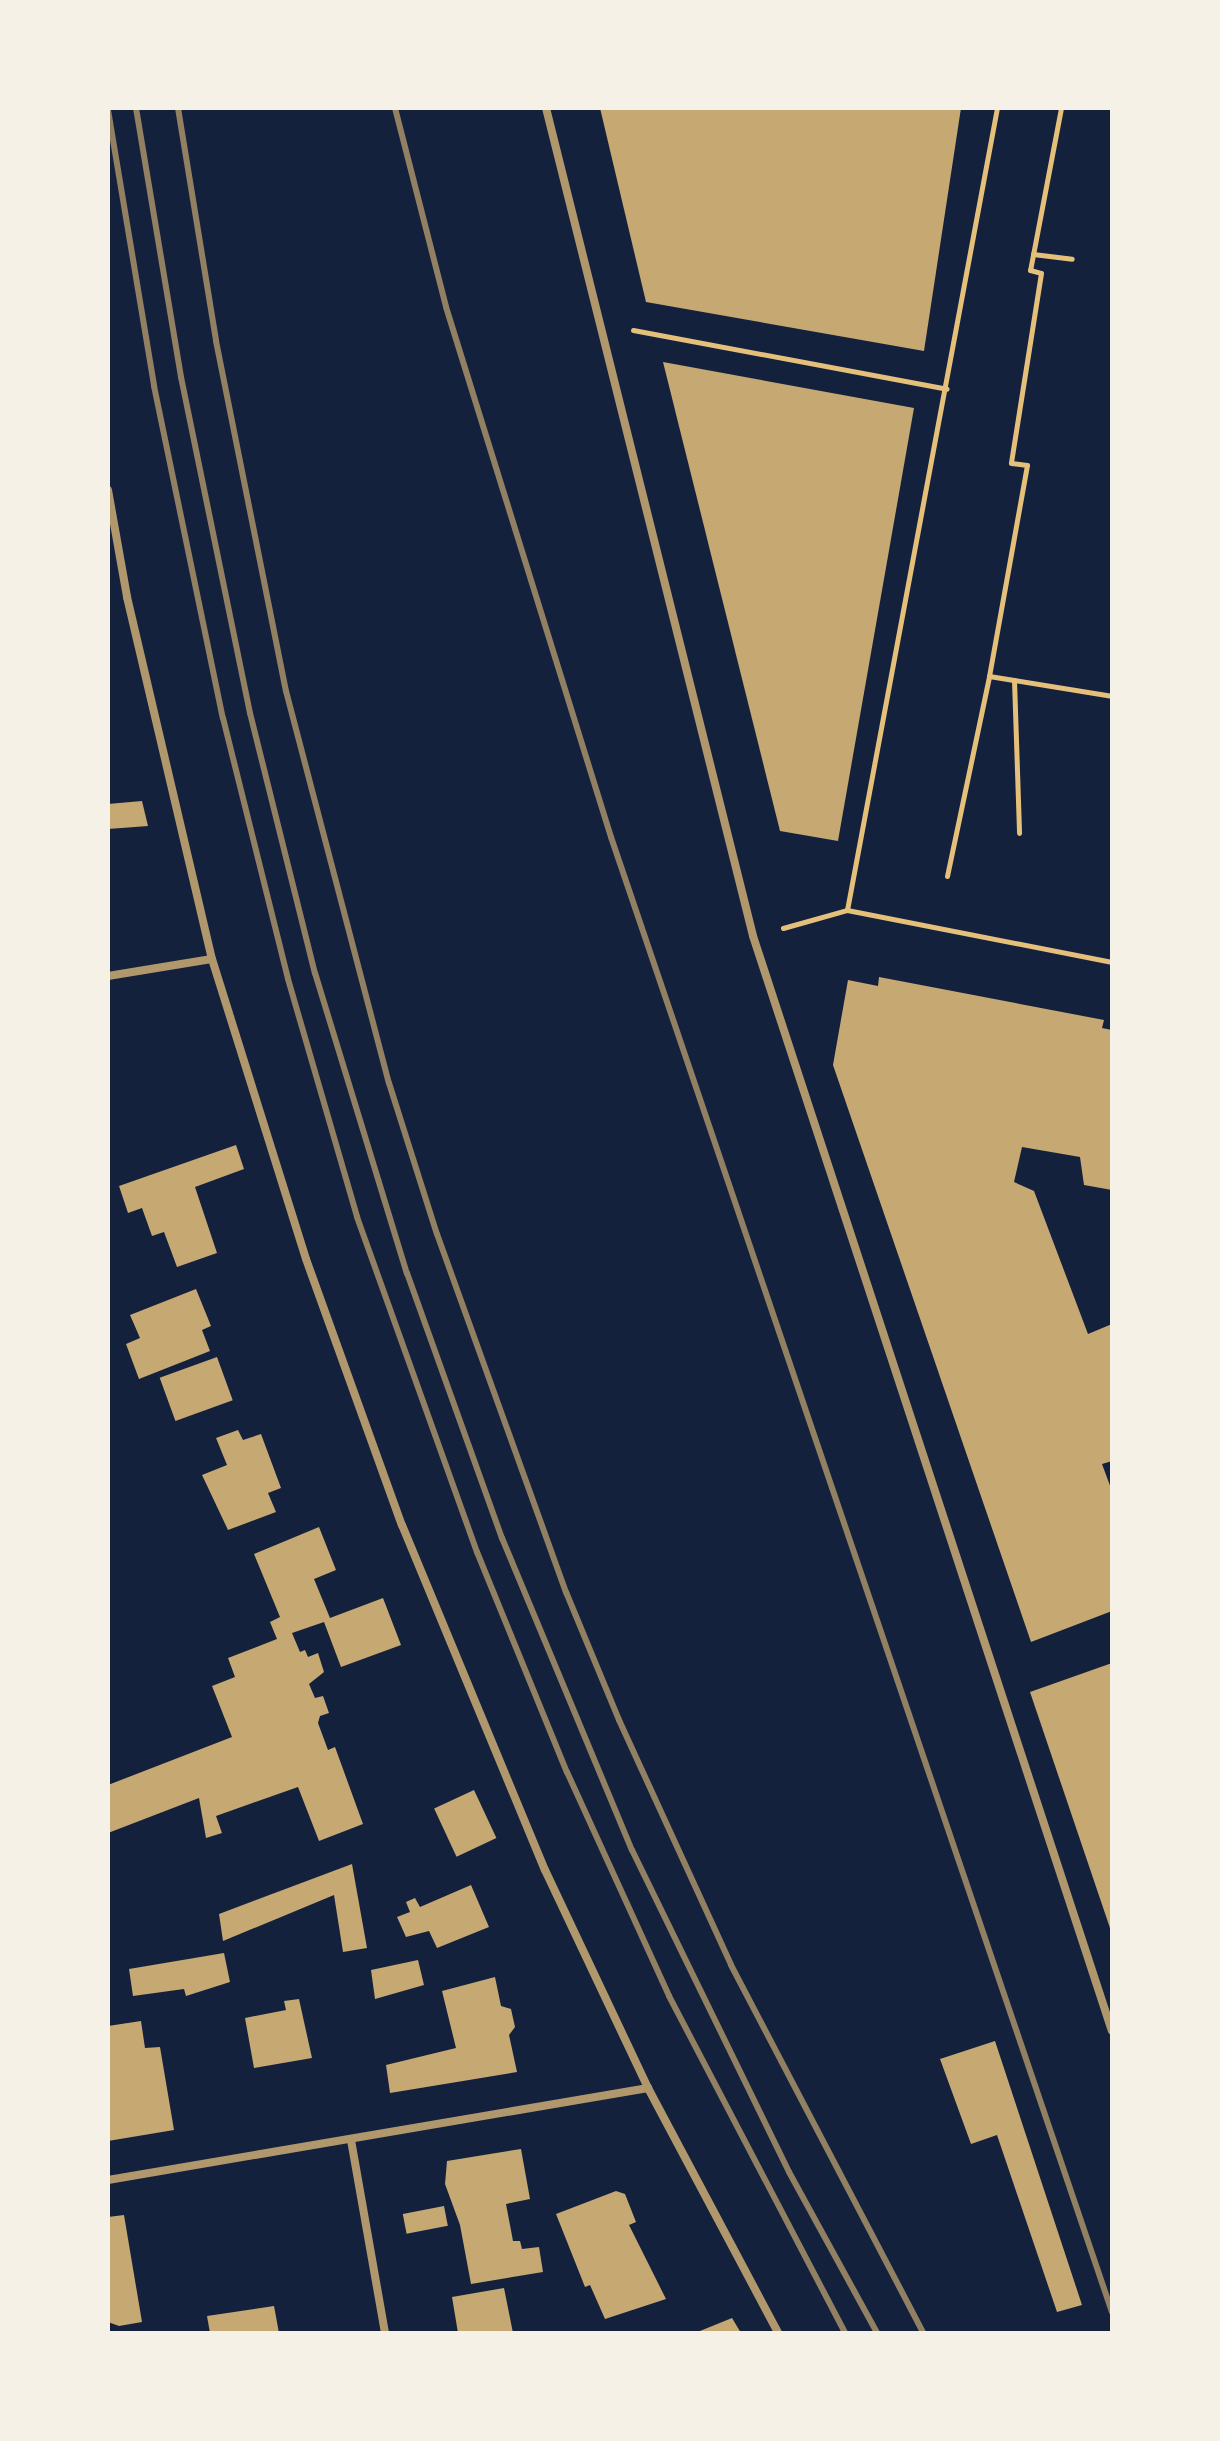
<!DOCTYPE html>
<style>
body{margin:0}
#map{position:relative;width:1220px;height:2441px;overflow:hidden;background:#14213d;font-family:Barlow,sans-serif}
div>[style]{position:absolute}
.building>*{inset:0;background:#c6a872;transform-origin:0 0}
.path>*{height:5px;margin:-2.5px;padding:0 2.5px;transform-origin:2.5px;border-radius:2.5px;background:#e5c07b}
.minor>*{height:8px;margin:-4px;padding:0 4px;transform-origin:4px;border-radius:4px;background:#b1986c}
.rail>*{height:6px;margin:-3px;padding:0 3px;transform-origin:3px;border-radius:3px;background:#918062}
span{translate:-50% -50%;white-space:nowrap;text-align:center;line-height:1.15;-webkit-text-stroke:6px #f6f1e7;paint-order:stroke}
.frame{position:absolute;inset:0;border:110px solid #f6f1e7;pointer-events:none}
</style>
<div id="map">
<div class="building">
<div style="clip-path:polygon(600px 108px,961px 108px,924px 351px,646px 302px)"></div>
<div style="clip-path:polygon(663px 362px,914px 408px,838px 841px,780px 831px)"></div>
<div style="clip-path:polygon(142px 801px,148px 826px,108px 829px,108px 804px)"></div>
<div style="clip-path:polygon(879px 977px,1104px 1020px,1102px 1028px,1112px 1030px,1112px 1190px,1084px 1185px,1080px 1157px,1022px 1147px,1014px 1182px,1034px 1191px,1088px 1334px,1112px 1324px,1112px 1461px,1102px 1464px,1112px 1491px,1112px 1611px,1031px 1642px,833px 1065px,848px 980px,878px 986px)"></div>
<div style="clip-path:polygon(236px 1145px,244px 1169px,195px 1187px,217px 1253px,177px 1267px,164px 1232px,152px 1236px,142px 1208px,128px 1213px,119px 1186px)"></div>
<div style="clip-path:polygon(196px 1289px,211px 1326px,202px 1330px,210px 1351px,139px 1379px,126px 1344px,140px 1338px,130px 1315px)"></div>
<div style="left:217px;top:1357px;width:46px;height:61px;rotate:70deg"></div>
<div style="clip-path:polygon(238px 1430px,243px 1440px,261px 1434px,281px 1488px,268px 1493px,276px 1512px,228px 1530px,202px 1475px,227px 1465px,216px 1438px)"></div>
<div style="clip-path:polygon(319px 1527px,336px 1570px,314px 1579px,330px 1618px,383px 1598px,401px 1645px,341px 1667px,324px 1622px,292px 1633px,300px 1652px,305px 1650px,308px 1657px,318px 1653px,324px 1672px,309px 1684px,315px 1698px,323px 1696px,329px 1713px,320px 1716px,318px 1723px,328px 1750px,335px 1747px,363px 1824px,319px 1841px,298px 1787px,216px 1816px,222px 1833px,206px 1838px,199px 1798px,108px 1833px,108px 1785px,232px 1737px,212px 1686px,235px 1677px,228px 1658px,277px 1639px,270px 1622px,280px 1617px,254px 1554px)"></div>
<div style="clip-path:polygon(1112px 1663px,1112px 1931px,1111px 1931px,1030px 1692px)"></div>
<div style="left:474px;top:1790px;width:53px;height:44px;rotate:65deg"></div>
<div style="clip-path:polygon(352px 1864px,367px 1948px,343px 1952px,334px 1895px,223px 1941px,219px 1914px)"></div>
<div style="clip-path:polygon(471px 1885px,489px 1927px,437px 1948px,429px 1931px,406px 1937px,397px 1917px,410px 1912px,406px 1902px,415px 1898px,420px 1907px)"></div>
<div style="clip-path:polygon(224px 1953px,230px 1982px,186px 1996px,184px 1989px,133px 1996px,129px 1969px)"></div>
<div style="clip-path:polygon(418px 1960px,424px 1985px,375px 1999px,371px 1970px)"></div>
<div style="clip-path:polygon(495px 1977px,501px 2006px,511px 2009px,515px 2027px,509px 2035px,517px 2072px,390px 2093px,386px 2065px,456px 2048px,442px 1991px)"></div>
<div style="clip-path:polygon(299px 1999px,312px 2058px,254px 2068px,245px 2018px,286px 2010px,284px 2001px)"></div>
<div style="clip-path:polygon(141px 2021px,145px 2048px,160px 2047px,174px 2130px,108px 2141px,108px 2026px)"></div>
<div style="clip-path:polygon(995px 2041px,1082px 2305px,1057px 2312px,997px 2135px,971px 2144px,940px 2059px)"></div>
<div style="clip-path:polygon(521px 2149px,530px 2199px,506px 2204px,513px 2241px,520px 2241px,522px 2249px,539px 2247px,543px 2272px,471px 2284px,460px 2225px,445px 2184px,447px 2161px)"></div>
<div style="clip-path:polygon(616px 2191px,625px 2194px,636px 2222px,629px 2225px,666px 2299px,605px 2319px,590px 2285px,585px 2287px,556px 2214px)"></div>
<div style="left:444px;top:2206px;width:20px;height:42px;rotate:79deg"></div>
<div style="clip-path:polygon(124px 2215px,142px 2322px,119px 2326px,108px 2322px,108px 2217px)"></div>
<div style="clip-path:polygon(504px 2288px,513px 2333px,458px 2333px,452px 2297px)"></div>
<div style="clip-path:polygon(274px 2306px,279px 2333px,210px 2333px,207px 2316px)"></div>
<div style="clip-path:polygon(732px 2318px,741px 2333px,695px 2333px)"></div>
</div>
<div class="path">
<div style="left:1061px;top:108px;width:165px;rotate:100.8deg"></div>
<div style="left:1030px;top:270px;width:11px;rotate:15deg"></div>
<div style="left:1041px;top:273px;width:192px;rotate:99deg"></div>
<div style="left:1011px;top:463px;width:16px;rotate:7deg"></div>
<div style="left:1027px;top:465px;width:214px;rotate:100.2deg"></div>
<div style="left:989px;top:676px;width:125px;rotate:9.2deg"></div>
<div style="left:1033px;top:254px;width:39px;rotate:7deg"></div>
<div style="left:633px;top:330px;width:319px;rotate:10.6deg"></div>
<div style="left:1014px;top:680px;width:153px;rotate:88.1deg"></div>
<div style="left:947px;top:876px;width:204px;rotate:-78.1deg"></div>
<div style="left:847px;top:910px;width:270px;rotate:11.1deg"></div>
<div style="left:783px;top:928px;width:66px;rotate:-15.7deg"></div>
<div style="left:847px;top:910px;width:816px;rotate:-79.41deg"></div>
</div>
<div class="minor">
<div style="left:546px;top:108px;width:853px;rotate:75.96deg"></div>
<div style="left:753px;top:936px;width:1152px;rotate:71.85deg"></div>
<div style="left:108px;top:490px;width:109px;rotate:79.9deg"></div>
<div style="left:127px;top:597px;width:372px;rotate:76.8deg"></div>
<div style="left:212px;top:959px;width:314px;rotate:72.6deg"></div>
<div style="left:306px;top:1259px;width:283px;rotate:70.2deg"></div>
<div style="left:402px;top:1525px;width:373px;rotate:67.5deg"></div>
<div style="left:545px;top:1870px;width:241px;rotate:64.7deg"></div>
<div style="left:648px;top:2088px;width:277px;rotate:62deg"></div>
<div style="left:108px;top:976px;width:105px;rotate:-9.3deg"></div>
<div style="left:351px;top:2140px;width:196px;rotate:80deg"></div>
<div style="left:108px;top:2180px;width:548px;rotate:-9.67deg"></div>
</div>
<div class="rail">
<div style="left:136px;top:108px;width:273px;rotate:80.5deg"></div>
<div style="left:181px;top:377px;width:343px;rotate:78.4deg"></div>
<div style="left:250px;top:713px;width:268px;rotate:76deg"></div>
<div style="left:315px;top:973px;width:314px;rotate:73deg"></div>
<div style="left:407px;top:1273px;width:282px;rotate:70.3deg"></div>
<div style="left:502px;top:1538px;width:338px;rotate:67.4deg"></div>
<div style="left:632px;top:1850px;width:358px;rotate:64deg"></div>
<div style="left:789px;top:2172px;width:183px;rotate:61.3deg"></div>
<div style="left:178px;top:108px;width:236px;rotate:80.7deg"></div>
<div style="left:216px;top:341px;width:357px;rotate:78.7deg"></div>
<div style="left:286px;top:691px;width:405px;rotate:75.3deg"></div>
<div style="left:389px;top:1083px;width:158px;rotate:72.4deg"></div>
<div style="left:437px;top:1234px;width:381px;rotate:70.2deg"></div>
<div style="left:566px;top:1592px;width:139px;rotate:67.5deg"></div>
<div style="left:619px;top:1720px;width:269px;rotate:65.4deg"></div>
<div style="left:731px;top:1965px;width:415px;rotate:62.4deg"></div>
<div style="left:395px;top:108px;width:205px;rotate:75.6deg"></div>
<div style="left:446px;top:307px;width:555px;rotate:72.71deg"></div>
<div style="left:611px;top:837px;width:1558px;rotate:71.24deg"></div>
<div style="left:108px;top:110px;width:280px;rotate:80.5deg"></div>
<div style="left:154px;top:386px;width:339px;rotate:78.3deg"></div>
<div style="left:223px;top:718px;width:269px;rotate:76deg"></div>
<div style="left:288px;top:979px;width:248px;rotate:73.8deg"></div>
<div style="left:357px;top:1217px;width:356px;rotate:70.3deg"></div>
<div style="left:477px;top:1552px;width:238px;rotate:67.8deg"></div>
<div style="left:567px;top:1772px;width:246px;rotate:65.5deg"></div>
<div style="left:669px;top:1996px;width:380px;rotate:62.4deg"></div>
</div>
<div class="frame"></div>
</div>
